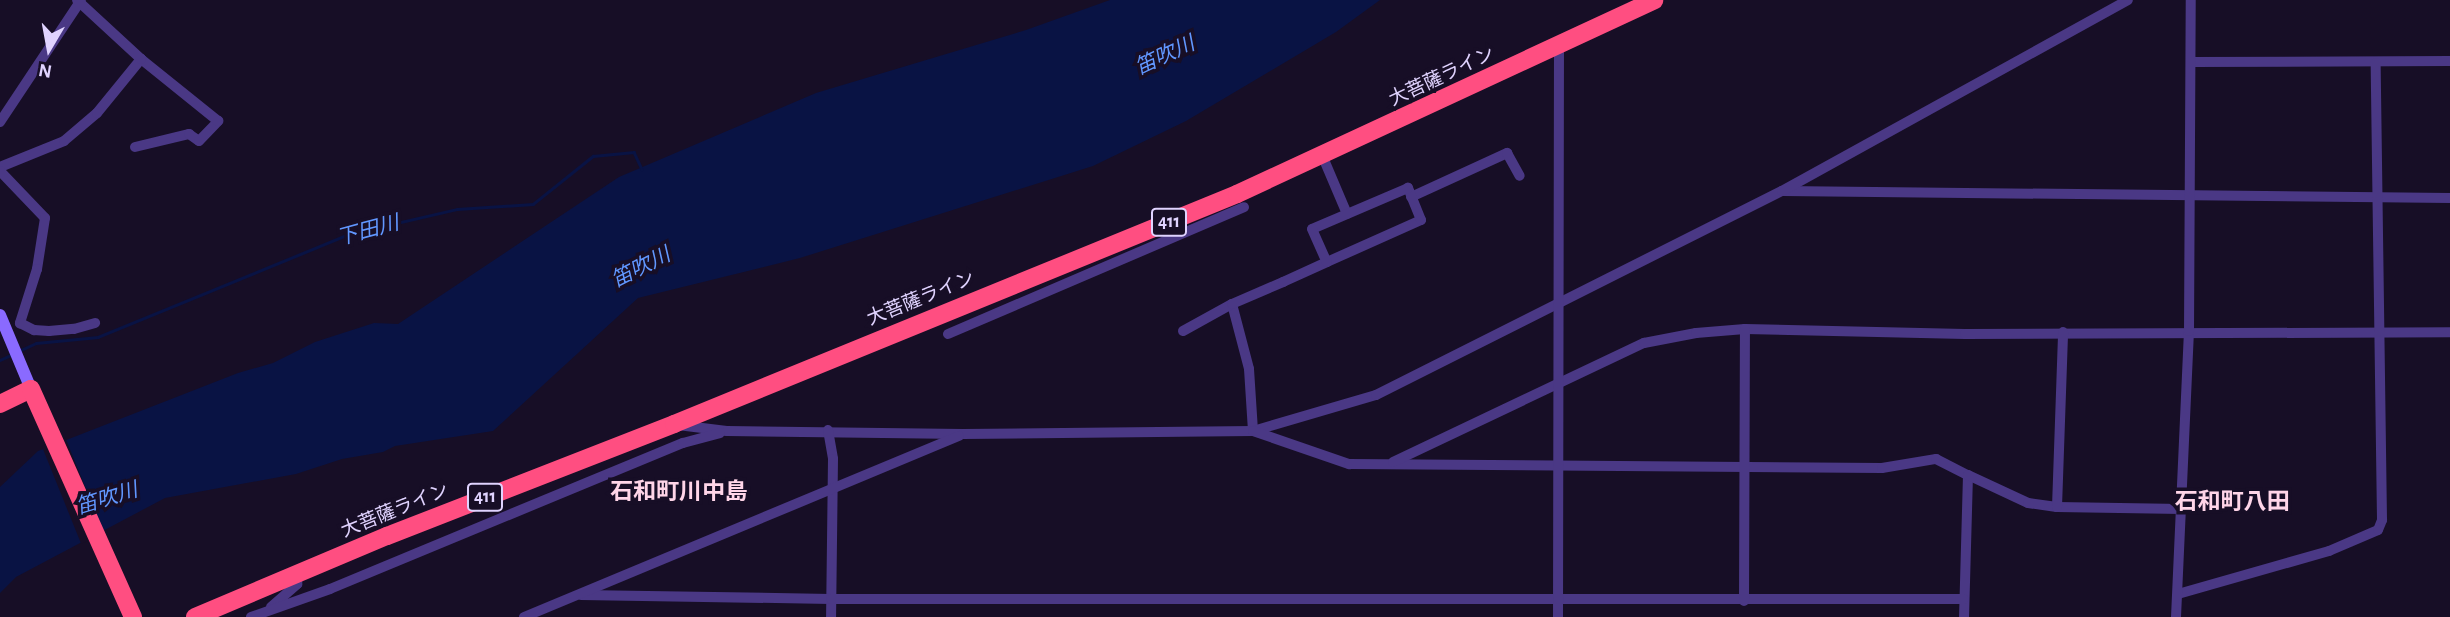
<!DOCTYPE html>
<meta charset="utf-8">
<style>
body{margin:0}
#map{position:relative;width:2450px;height:617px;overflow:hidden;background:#170e26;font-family:"Alegreya Sans","Noto Sans JP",sans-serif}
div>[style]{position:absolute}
.water>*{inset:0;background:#091344}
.pier>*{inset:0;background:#170e26;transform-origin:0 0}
.stream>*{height:2.5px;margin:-1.25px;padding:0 1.25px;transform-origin:1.25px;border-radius:1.25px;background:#091344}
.street>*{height:10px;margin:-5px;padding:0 5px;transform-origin:5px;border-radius:5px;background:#4a3885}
.secondary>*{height:12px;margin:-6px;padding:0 6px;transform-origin:6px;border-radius:6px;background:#8a6aff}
.highway>*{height:18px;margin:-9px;padding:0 9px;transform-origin:9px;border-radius:9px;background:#ff4e81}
span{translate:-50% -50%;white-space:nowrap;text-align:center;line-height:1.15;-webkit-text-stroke:7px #170e26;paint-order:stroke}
.shield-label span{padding:2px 5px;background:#170e26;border:2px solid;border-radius:5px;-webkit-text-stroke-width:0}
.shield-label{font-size:18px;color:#e0d3ff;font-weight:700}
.street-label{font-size:19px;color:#e0d3ff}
.water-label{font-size:21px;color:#6197ff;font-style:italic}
.quarter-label{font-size:23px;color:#ffd5e8;font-weight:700}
.north{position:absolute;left:14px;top:14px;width:70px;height:70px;-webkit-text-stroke:5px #170e26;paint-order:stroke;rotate:190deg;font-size:19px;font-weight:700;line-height:28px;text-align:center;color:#e0d3ff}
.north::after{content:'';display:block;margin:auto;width:24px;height:32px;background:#e0d3ff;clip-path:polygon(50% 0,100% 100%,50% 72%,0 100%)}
</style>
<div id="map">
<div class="water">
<div style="clip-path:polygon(1110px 0,1380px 0,1336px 32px,1186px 121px,1093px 166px,800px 258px,638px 298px,493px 431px,395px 446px,383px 452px,342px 459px,296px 474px,165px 498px,16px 577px,0 593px,0 487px,38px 451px,238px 373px,273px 363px,315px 342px,374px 323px,398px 324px,619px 177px,816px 93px,1026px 30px)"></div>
</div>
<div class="pier">
<div style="left:65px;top:437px;width:105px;height:25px;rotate:68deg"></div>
</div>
<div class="stream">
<div style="left:19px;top:351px;width:19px;rotate:-25deg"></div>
<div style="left:36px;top:343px;width:62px;rotate:-5.5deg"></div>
<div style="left:98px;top:337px;width:271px;rotate:-22.3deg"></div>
<div style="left:349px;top:234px;width:111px;rotate:-13deg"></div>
<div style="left:457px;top:209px;width:76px;rotate:-3.8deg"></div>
<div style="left:533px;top:204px;width:77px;rotate:-38.7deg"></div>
<div style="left:593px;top:156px;width:41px;rotate:-5.6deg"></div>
<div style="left:634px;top:152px;width:19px;rotate:65deg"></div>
<div style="left:0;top:360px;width:14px;rotate:-25deg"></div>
</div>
<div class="street">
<div style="left:2191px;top:62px;width:259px;rotate:-0.2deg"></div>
<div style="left:0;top:122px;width:146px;rotate:-56.4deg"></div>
<div style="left:135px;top:147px;width:56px;rotate:-13.5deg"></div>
<div style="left:189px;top:134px;width:12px;rotate:35deg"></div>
<div style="left:199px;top:141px;width:28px;rotate:-46deg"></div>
<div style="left:218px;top:121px;width:99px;rotate:-141.2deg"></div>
<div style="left:1322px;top:155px;width:64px;rotate:67deg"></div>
<div style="left:0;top:167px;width:69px;rotate:-22.1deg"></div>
<div style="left:64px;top:141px;width:43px;rotate:-40.3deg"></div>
<div style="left:97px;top:113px;width:70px;rotate:-50.8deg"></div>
<div style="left:141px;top:59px;width:87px;rotate:-137.3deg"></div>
<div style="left:0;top:171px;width:65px;rotate:46.2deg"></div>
<div style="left:45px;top:218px;width:52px;rotate:98.9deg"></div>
<div style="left:37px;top:269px;width:57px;rotate:107.5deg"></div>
<div style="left:20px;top:323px;width:16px;rotate:27deg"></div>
<div style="left:34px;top:330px;width:15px;rotate:4deg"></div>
<div style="left:49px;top:331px;width:25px;rotate:-5deg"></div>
<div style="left:74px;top:329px;width:22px;rotate:-16deg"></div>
<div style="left:1783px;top:191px;width:667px;rotate:0.6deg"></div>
<div style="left:1411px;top:197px;width:106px;rotate:-24.6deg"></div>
<div style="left:1507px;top:153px;width:26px;rotate:61deg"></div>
<div style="left:1232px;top:304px;width:67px;rotate:75.3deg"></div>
<div style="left:1249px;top:369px;width:62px;rotate:86.3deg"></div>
<div style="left:1183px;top:331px;width:56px;rotate:-28.9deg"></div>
<div style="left:1232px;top:304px;width:56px;rotate:-23.3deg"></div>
<div style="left:1283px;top:282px;width:48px;rotate:-24.4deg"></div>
<div style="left:1327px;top:262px;width:103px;rotate:-24.1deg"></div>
<div style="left:1421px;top:220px;width:35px;rotate:-112deg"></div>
<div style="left:1408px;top:188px;width:104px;rotate:156.9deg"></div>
<div style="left:1312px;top:229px;width:36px;rotate:66deg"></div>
<div style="left:948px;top:334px;width:322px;rotate:-23.2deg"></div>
<div style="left:678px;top:425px;width:49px;rotate:7deg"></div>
<div style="left:727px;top:431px;width:236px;rotate:0.7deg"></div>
<div style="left:963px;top:434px;width:290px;rotate:-0.6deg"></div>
<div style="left:1253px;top:431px;width:128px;rotate:-16.3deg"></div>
<div style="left:1376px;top:395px;width:454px;rotate:-26.7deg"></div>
<div style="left:1782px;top:191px;width:395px;rotate:-28.9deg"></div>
<div style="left:828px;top:430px;width:29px;rotate:80deg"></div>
<div style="left:833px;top:459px;width:158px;rotate:90.7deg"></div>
<div style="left:1253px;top:431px;width:102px;rotate:19deg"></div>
<div style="left:1349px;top:464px;width:533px;rotate:0.43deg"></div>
<div style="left:1882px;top:468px;width:55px;rotate:-9.5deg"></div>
<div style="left:1936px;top:459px;width:36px;rotate:27deg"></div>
<div style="left:1968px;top:475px;width:142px;rotate:91.6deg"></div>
<div style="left:1393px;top:462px;width:278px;rotate:-25.4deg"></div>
<div style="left:1644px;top:343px;width:53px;rotate:-10.9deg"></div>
<div style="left:1696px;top:333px;width:49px;rotate:-4.7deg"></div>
<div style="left:1745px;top:329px;width:220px;rotate:1.3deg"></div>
<div style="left:1965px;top:334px;width:485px;rotate:-0.2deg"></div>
<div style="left:1968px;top:475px;width:66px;rotate:25deg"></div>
<div style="left:2028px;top:503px;width:29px;rotate:8deg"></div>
<div style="left:2057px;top:507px;width:125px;rotate:0.9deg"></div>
<div style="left:2057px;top:507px;width:175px;rotate:-88deg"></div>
<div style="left:2178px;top:594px;width:157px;rotate:-15.9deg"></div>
<div style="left:2329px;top:551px;width:53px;rotate:-23.2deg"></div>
<div style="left:2378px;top:530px;width:11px;rotate:-68deg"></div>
<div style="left:2382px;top:520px;width:457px;rotate:-90.8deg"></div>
<div style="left:581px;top:595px;width:250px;rotate:0.9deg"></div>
<div style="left:831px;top:599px;width:1133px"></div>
<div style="left:1744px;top:601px;width:272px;rotate:-89.8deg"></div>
<div style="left:271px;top:607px;width:35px;rotate:-41deg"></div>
<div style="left:297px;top:584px;width:10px;rotate:-84deg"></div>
<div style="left:251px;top:617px;width:84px;rotate:-19.5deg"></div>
<div style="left:330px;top:589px;width:382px;rotate:-22.5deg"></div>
<div style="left:683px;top:443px;width:38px;rotate:-15deg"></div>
<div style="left:524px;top:617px;width:471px;rotate:-22.6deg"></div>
<div style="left:1558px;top:617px;width:572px;rotate:-89.9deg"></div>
<div style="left:2176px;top:617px;width:286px;rotate:-87.4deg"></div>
<div style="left:2189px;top:331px;width:331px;rotate:-89.7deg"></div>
</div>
<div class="secondary">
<div style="left:0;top:315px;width:80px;rotate:67.3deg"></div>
</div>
<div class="highway">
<div style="left:0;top:404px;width:34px;rotate:-26deg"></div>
<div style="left:31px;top:389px;width:250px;rotate:65.9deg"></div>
<div style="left:195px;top:617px;width:208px;rotate:-22.9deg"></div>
<div style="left:387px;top:536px;width:308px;rotate:-21.3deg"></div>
<div style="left:674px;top:424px;width:608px;rotate:-22.22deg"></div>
<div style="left:1237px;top:194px;width:460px;rotate:-24.9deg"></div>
</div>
<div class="shield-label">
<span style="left:1169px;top:222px">411</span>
<span style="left:485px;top:497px">411</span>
</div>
<div class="street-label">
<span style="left:1442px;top:77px;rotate:-25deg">大菩薩ライン</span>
<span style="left:921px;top:299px;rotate:-22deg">大菩薩ライン</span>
<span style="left:395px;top:511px;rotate:-22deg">大菩薩ライン</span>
</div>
<div class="water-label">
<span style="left:1165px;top:56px;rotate:-25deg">笛吹川</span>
<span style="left:368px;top:231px;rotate:-15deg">下田川</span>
<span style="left:641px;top:268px;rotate:-27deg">笛吹川</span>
<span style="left:107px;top:499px;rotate:-17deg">笛吹川</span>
</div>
<div class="quarter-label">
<span style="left:679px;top:493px">石和町川中島</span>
<span style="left:2232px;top:503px">石和町八田</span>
</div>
<div class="north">N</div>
</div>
